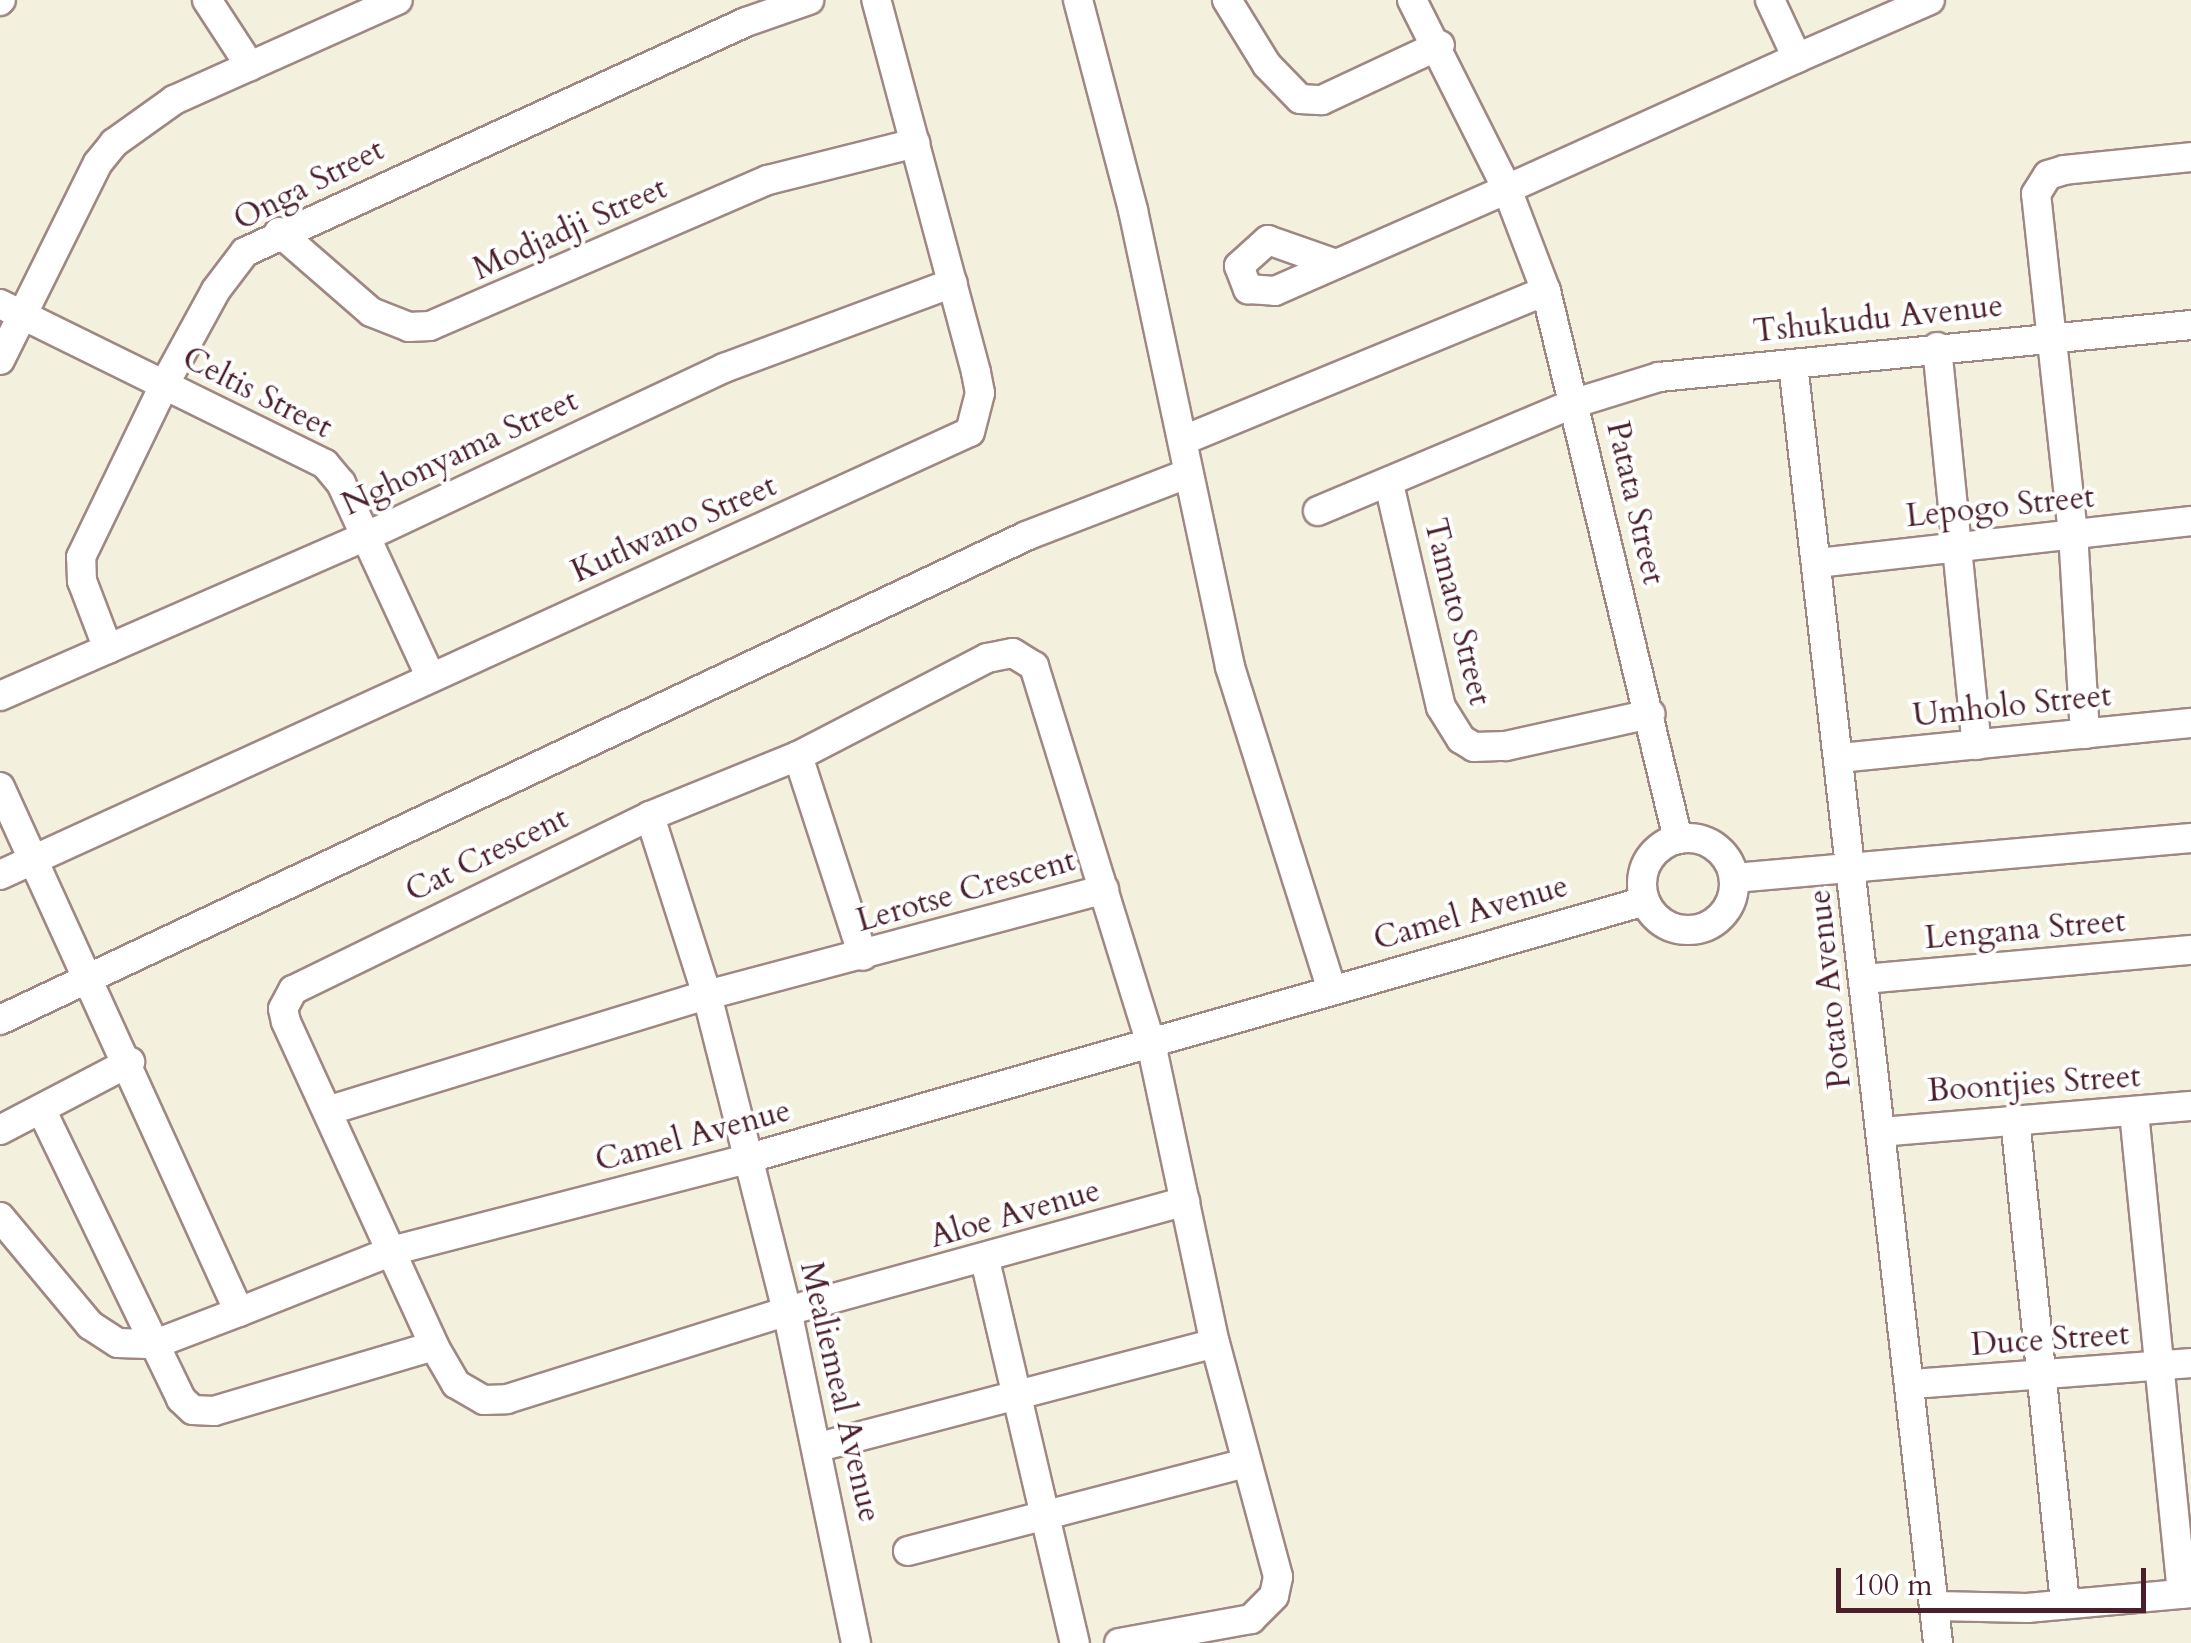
<!DOCTYPE html>
<style>
body{margin:0}
#map{position:relative;width:2191px;height:1643px;overflow:hidden;background:#f4f0de;font-family:Cardo,serif}
div>[style]{position:absolute}
.roads{filter:drop-shadow(2px 0 #9f8884) drop-shadow(-2px 0 #9f8884) drop-shadow(0 2px #9f8884) drop-shadow(0 -2px #9f8884)}
.minor>*{height:28px;margin:-14px;padding:0 14px;transform-origin:14px;border-radius:14px;background:#fff}
.minor>.ring{margin:-14px;padding:0;box-sizing:content-box;background:none;border:28px solid #fff;border-radius:50%}
span{translate:-50% -50%;white-space:nowrap;text-align:center;line-height:1.15;-webkit-text-stroke:8px #fff;paint-order:stroke}
.street-label{font-size:32px;color:#4a1f2b}
.scale{position:absolute;left:1836px;top:1568px;width:310px;height:45px;box-sizing:border-box;border:5px solid #4a1f2b;border-top:0;padding-left:12px;font-size:30px;line-height:35px;white-space:nowrap;color:#4a1f2b;-webkit-text-stroke:8px #fff;paint-order:stroke}
</style>
<div id="map">
<div class="roads">
<div class="minor">
<div style="left:207px;top:0;width:79px;rotate:56.9deg"></div>
<div style="left:1078px;top:0;width:217px;rotate:75.3deg"></div>
<div style="left:1133px;top:210px;width:467px;rotate:78deg"></div>
<div style="left:1230px;top:667px;width:339px;rotate:72.5deg"></div>
<div style="left:1227px;top:0;width:76px;rotate:58.4deg"></div>
<div style="left:1267px;top:65px;width:47px;rotate:45.9deg"></div>
<div style="left:1300px;top:99px;width:22px;rotate:3deg"></div>
<div style="left:1322px;top:100px;width:130px;rotate:-25deg"></div>
<div style="left:1412px;top:0;width:212px;rotate:63.3deg"></div>
<div style="left:1507px;top:189px;width:109px;rotate:69.1deg"></div>
<div style="left:1546px;top:291px;width:564px;rotate:76.46deg"></div>
<div style="left:1770px;top:0;width:64px;rotate:65deg"></div>
<div style="left:0;top:1px;width:1px;rotate:-45deg"></div>
<div style="left:279px;top:232px;width:122px;rotate:41deg"></div>
<div style="left:371px;top:312px;width:41px;rotate:21.5deg"></div>
<div style="left:409px;top:327px;width:21px;rotate:-3deg"></div>
<div style="left:430px;top:326px;width:368px;rotate:-23.4deg"></div>
<div style="left:768px;top:180px;width:152px;rotate:-14.1deg"></div>
<div style="left:1336px;top:264px;width:72px;rotate:-160.6deg"></div>
<div style="left:1268px;top:240px;width:39px;rotate:138deg"></div>
<div style="left:1239px;top:266px;width:25px;rotate:69deg"></div>
<div style="left:1248px;top:289px;width:27px;rotate:4deg"></div>
<div style="left:1275px;top:291px;width:253px;rotate:-23.7deg"></div>
<div style="left:1507px;top:189px;width:318px;rotate:-24.3deg"></div>
<div style="left:1797px;top:58px;width:145px;rotate:-23.6deg"></div>
<div style="left:0;top:304px;width:362px;rotate:26.2deg"></div>
<div style="left:325px;top:464px;width:25px;rotate:50deg"></div>
<div style="left:341px;top:483px;width:213px;rotate:65.2deg"></div>
<div style="left:1937px;top:347px;width:400px;rotate:84.3deg"></div>
<div style="left:0;top:360px;width:220px;rotate:-63.6deg"></div>
<div style="left:98px;top:163px;width:26px;rotate:-51deg"></div>
<div style="left:114px;top:143px;width:74px;rotate:-35.6deg"></div>
<div style="left:174px;top:100px;width:245px;rotate:-24.1deg"></div>
<div style="left:1793px;top:364px;width:1287px;rotate:83.53deg"></div>
<div style="left:1184px;top:440px;width:391px;rotate:-22.4deg"></div>
<div style="left:1389px;top:484px;width:229px;rotate:76.9deg"></div>
<div style="left:1441px;top:707px;width:38px;rotate:58deg"></div>
<div style="left:1461px;top:739px;width:15px;rotate:32deg"></div>
<div style="left:1474px;top:747px;width:32px;rotate:-2deg"></div>
<div style="left:1506px;top:746px;width:148px;rotate:-12.5deg"></div>
<div style="left:1318px;top:511px;width:279px;rotate:-22.8deg"></div>
<div style="left:1575px;top:403px;width:88px;rotate:-17.2deg"></div>
<div style="left:1659px;top:377px;width:535px;rotate:-5.58deg"></div>
<div style="left:1817px;top:563px;width:376px;rotate:-6.4deg"></div>
<div style="left:108px;top:649px;width:73px;rotate:-110.9deg"></div>
<div style="left:82px;top:581px;width:24px;rotate:-92deg"></div>
<div style="left:81px;top:557px;width:191px;rotate:-64.2deg"></div>
<div style="left:164px;top:385px;width:108px;rotate:-61.3deg"></div>
<div style="left:216px;top:290px;width:48px;rotate:-52.7deg"></div>
<div style="left:245px;top:252px;width:551px;rotate:-24.66deg"></div>
<div style="left:746px;top:22px;width:67px;rotate:-19.2deg"></div>
<div style="left:0;top:696px;width:400px;rotate:-23.6deg"></div>
<div style="left:367px;top:536px;width:395px;rotate:-25.2deg"></div>
<div style="left:724px;top:368px;width:244px;rotate:-20.4deg"></div>
<div style="left:2085px;top:734px;width:200px;rotate:-93.4deg"></div>
<div style="left:2073px;top:534px;width:342px;rotate:-96.2deg"></div>
<div style="left:2036px;top:194px;width:22px;rotate:-58deg"></div>
<div style="left:2048px;top:175px;width:17px;rotate:-17deg"></div>
<div style="left:2064px;top:170px;width:128px;rotate:-5.8deg"></div>
<div style="left:798px;top:756px;width:210px;rotate:72deg"></div>
<div style="left:1840px;top:758px;width:353px;rotate:-5.7deg"></div>
<div style="left:0;top:787px;width:577px;rotate:65.52deg"></div>
<div style="left:239px;top:1312px;width:168px;rotate:-21.7deg"></div>
<div style="left:395px;top:1250px;width:363px;rotate:-14.5deg"></div>
<div style="left:746px;top:1159px;width:935px;rotate:-16.01deg"></div>
<div style="left:650px;top:816px;width:160px;rotate:-22.1deg"></div>
<div style="left:798px;top:756px;width:213px;rotate:-27.4deg"></div>
<div style="left:987px;top:658px;width:26px;rotate:-11deg"></div>
<div style="left:1013px;top:653px;width:25px;rotate:32deg"></div>
<div style="left:1034px;top:666px;width:395px;rotate:72.8deg"></div>
<div style="left:1151px;top:1043px;width:307px;rotate:78deg"></div>
<div style="left:1215px;top:1343px;width:242px;rotate:74.9deg"></div>
<div style="left:1278px;top:1577px;width:19px;rotate:102deg"></div>
<div style="left:1274px;top:1596px;width:33px;rotate:135deg"></div>
<div style="left:1251px;top:1619px;width:134px;rotate:169.7deg"></div>
<div class="ring" style="left:1642px;top:838px;width:64px;height:64px"></div>
<div style="left:0;top:875px;width:1066px;rotate:-24.55deg"></div>
<div style="left:970px;top:432px;width:40px;rotate:-75.6deg"></div>
<div style="left:980px;top:393px;width:21px;rotate:-101deg"></div>
<div style="left:976px;top:372px;width:385px;rotate:-105deg"></div>
<div style="left:1734px;top:878px;width:459px;rotate:-5deg"></div>
<div style="left:1864px;top:979px;width:328px;rotate:-5.1deg"></div>
<div style="left:0;top:1020px;width:1134px;rotate:-25.25deg"></div>
<div style="left:1026px;top:536px;width:169px;rotate:-21.1deg"></div>
<div style="left:41px;top:1109px;width:322px;rotate:64.2deg"></div>
<div style="left:181px;top:1399px;width:16px;rotate:43deg"></div>
<div style="left:193px;top:1410px;width:21px;rotate:3deg"></div>
<div style="left:214px;top:1411px;width:229px;rotate:-16.5deg"></div>
<div style="left:330px;top:1110px;width:394px;rotate:-17deg"></div>
<div style="left:707px;top:995px;width:411px;rotate:-14.9deg"></div>
<div style="left:2134px;top:1112px;width:484px;rotate:84.3deg"></div>
<div style="left:2015px;top:1119px;width:488px;rotate:84.1deg"></div>
<div style="left:0;top:1130px;width:147px;rotate:-27.6deg"></div>
<div style="left:1881px;top:1132px;width:311px;rotate:-4.8deg"></div>
<div style="left:0;top:1217px;width:141px;rotate:50.2deg"></div>
<div style="left:90px;top:1325px;width:33px;rotate:33deg"></div>
<div style="left:118px;top:1343px;width:37px;rotate:2deg"></div>
<div style="left:155px;top:1344px;width:90px;rotate:-20.9deg"></div>
<div style="left:985px;top:1260px;width:393px;rotate:76.8deg"></div>
<div style="left:1913px;top:1384px;width:279px;rotate:-4.3deg"></div>
<div style="left:819px;top:1447px;width:409px;rotate:-14.7deg"></div>
<div style="left:908px;top:1551px;width:350px;rotate:-14.6deg"></div>
<div style="left:1936px;top:1606px;width:91px;rotate:1.3deg"></div>
<div style="left:2027px;top:1608px;width:165px;rotate:-5.2deg"></div>
<div style="left:856px;top:1643px;width:339px;rotate:-101.7deg"></div>
<div style="left:787px;top:1311px;width:326px;rotate:-104.2deg"></div>
<div style="left:707px;top:995px;width:188px;rotate:-107.7deg"></div>
<div style="left:650px;top:816px;width:397px;rotate:154deg"></div>
<div style="left:293px;top:990px;width:21px;rotate:118deg"></div>
<div style="left:283px;top:1009px;width:13px;rotate:77deg"></div>
<div style="left:286px;top:1022px;width:356px;rotate:65.4deg"></div>
<div style="left:434px;top:1346px;width:44px;rotate:59.9deg"></div>
<div style="left:456px;top:1384px;width:32px;rotate:30deg"></div>
<div style="left:484px;top:1400px;width:23px;rotate:-2deg"></div>
<div style="left:507px;top:1399px;width:294px;rotate:-17.4deg"></div>
<div style="left:787px;top:1311px;width:413px;rotate:-15.4deg"></div>
</div>
</div>
<div class="street-label">
<span style="left:309px;top:185px;rotate:-27deg">Onga Street</span>
<span style="left:570px;top:229px;rotate:-24deg">Modjadji Street</span>
<span style="left:1878px;top:319px;rotate:-6deg">Tshukudu Avenue</span>
<span style="left:257px;top:393px;rotate:27deg">Celtis Street</span>
<span style="left:460px;top:453px;rotate:-25deg">Nghonyama Street</span>
<span style="left:1635px;top:503px;rotate:77deg">Patata Street</span>
<span style="left:2000px;top:507px;rotate:-6deg">Lepogo Street</span>
<span style="left:674px;top:529px;rotate:-24deg">Kutlwano Street</span>
<span style="left:1457px;top:612px;rotate:76deg">Tamato Street</span>
<span style="left:2012px;top:706px;rotate:-6deg">Umholo Street</span>
<span style="left:487px;top:855px;rotate:-26deg">Cat Crescent</span>
<span style="left:966px;top:891px;rotate:-16deg">Lerotse Crescent</span>
<span style="left:1471px;top:913px;rotate:-16deg">Camel Avenue</span>
<span style="left:2025px;top:930px;rotate:-5deg">Lengana Street</span>
<span style="left:1830px;top:989px;rotate:-96deg">Potato Avenue</span>
<span style="left:2034px;top:1084px;rotate:-4deg">Boontjies Street</span>
<span style="left:693px;top:1136px;rotate:-15deg">Camel Avenue</span>
<span style="left:1015px;top:1214px;rotate:-16deg">Aloe Avenue</span>
<span style="left:2050px;top:1340px;rotate:-4deg">Duce Street</span>
<span style="left:840px;top:1392px;rotate:77deg">Mealiemeal Avenue</span>
</div>
<div class="scale">100 m</div>
</div>
